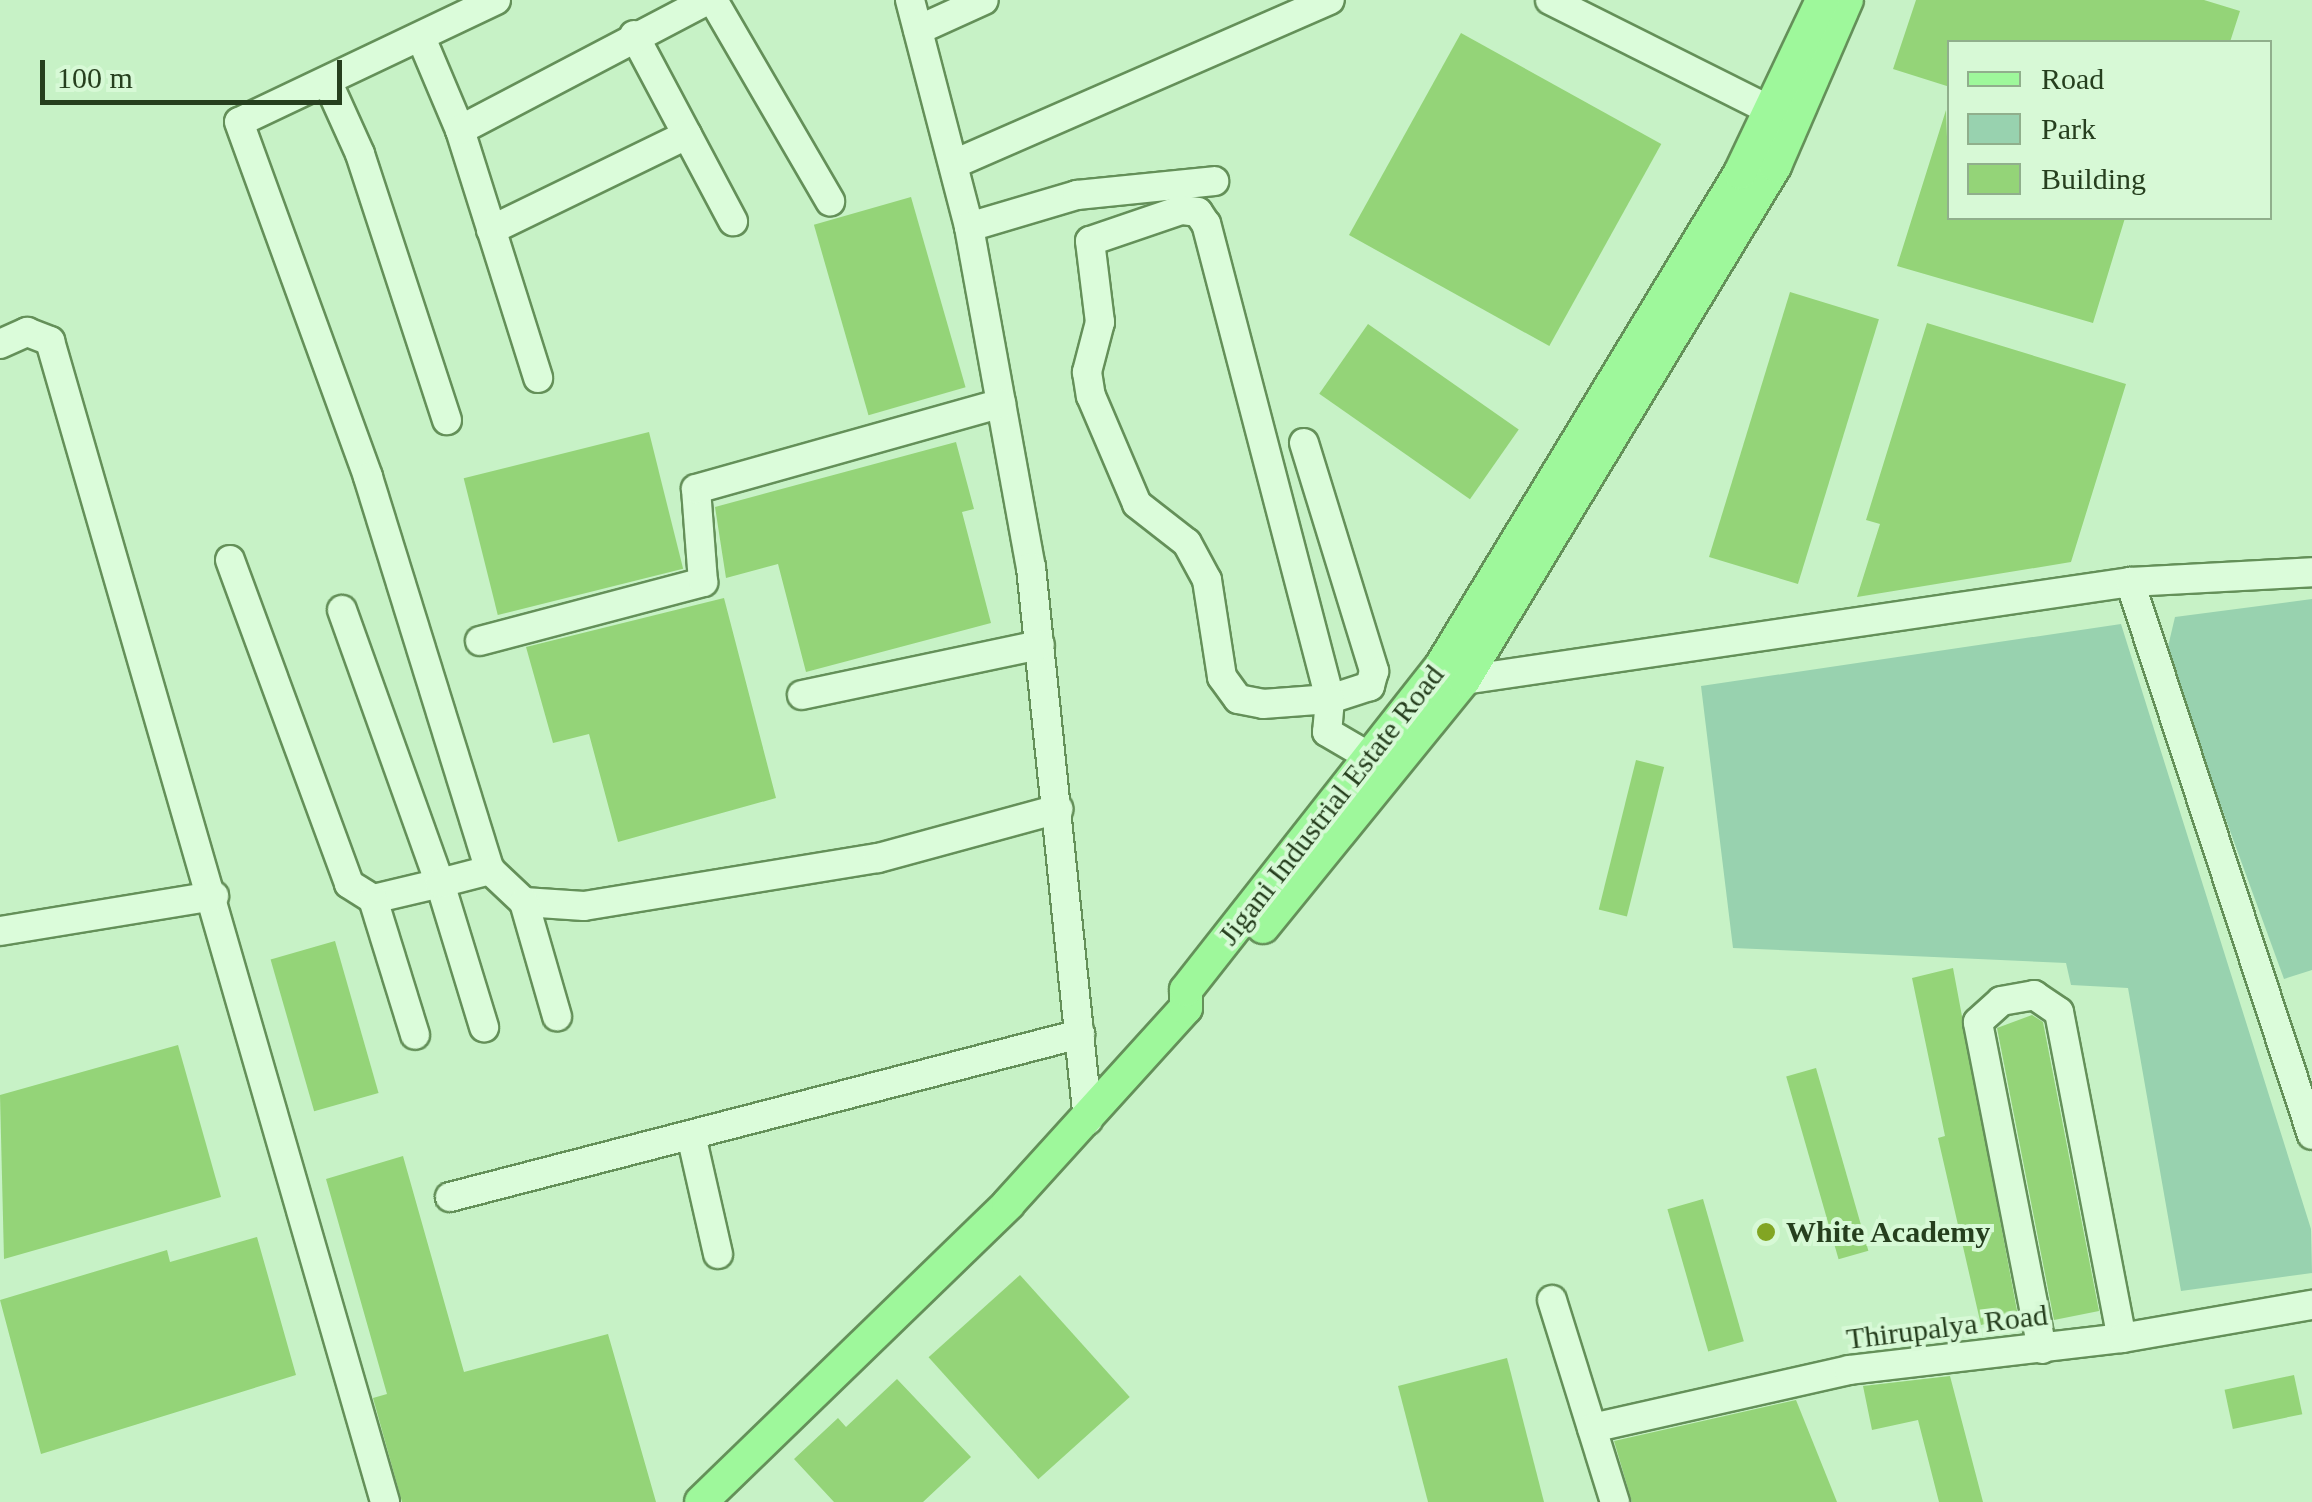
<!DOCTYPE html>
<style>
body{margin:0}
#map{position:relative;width:2312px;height:1502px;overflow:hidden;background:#c7f2c6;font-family:"Times New Roman",serif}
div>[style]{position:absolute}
.green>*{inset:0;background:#98d2af}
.building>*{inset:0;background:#94d478;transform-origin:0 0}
.roads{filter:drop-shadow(2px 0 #649059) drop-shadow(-2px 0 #649059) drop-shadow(0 2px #649059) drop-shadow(0 -2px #649059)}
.minor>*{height:28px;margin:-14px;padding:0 14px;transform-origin:14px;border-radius:14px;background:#dbfcda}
.major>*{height:32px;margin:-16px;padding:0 16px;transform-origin:16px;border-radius:16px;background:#9ef89b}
.dots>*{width:28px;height:28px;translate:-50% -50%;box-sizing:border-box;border:5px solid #d7f9d6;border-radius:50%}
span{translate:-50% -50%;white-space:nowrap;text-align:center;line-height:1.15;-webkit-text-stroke:8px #d7f9d6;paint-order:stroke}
.street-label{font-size:30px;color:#263f1e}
.poi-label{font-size:30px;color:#263f1e;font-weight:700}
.left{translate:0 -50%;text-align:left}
.legend{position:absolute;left:1947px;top:40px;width:325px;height:180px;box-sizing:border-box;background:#d7f9d6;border:2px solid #90af8c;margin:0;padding:12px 18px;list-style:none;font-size:30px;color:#263f1e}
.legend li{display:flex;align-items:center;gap:20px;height:50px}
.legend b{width:50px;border:2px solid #90af8c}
.scale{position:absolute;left:40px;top:60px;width:302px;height:45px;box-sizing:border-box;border:5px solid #263f1e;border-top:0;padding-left:12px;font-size:30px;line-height:35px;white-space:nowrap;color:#263f1e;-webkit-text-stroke:8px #d7f9d6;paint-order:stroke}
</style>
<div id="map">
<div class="green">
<div style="clip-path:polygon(2312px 599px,2312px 970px,2284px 979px,2166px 655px,2175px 617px)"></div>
<div style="clip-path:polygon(2121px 624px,2311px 1229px,2312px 1273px,2181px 1291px,2128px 988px,2071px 985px,2066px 963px,1733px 948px,1701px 686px)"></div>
</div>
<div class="building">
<div style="clip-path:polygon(1916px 0,2204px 0,2240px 11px,2230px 42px,1950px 42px,1950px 87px,1893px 69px)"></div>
<div style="left:1461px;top:33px;width:229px;height:231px;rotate:29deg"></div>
<div style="clip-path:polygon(1946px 110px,1950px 218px,2125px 218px,2093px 323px,1897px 266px)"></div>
<div style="left:911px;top:197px;width:198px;height:101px;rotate:74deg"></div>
<div style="left:1790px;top:292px;width:93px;height:277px;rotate:17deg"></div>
<div style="clip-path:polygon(1927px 323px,2126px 384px,2071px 562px,1857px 597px,1880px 524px,1866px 520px)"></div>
<div style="left:1368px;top:324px;width:184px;height:85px;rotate:35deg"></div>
<div style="left:649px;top:432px;width:141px;height:191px;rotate:76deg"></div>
<div style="clip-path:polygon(956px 442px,974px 509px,962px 512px,991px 623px,806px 672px,778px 564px,726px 578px,715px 507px)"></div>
<div style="clip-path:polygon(724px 598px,776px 798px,618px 842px,589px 734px,553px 743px,526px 647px)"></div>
<div style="left:1636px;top:760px;width:29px;height:154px;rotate:14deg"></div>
<div style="left:335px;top:941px;width:158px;height:67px;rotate:74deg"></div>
<div style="clip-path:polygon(1953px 968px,2018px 1316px,1981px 1325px,1938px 1138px,1945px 1136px,1912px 978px)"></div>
<div style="clip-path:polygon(2032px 1015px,2043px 1022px,2099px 1311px,2054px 1320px,1997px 1028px)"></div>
<div style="clip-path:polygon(178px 1045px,221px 1197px,4px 1259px,0 1095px)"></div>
<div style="left:1816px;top:1068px;width:190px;height:31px;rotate:74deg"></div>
<div style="clip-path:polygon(403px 1156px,464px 1372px,608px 1334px,656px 1502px,402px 1502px,373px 1398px,387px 1394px,326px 1179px)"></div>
<div style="left:1703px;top:1199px;width:148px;height:37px;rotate:74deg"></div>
<div style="clip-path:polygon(257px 1237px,296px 1375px,41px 1454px,0 1300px,167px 1250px,170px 1262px)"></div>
<div style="left:1020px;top:1275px;width:164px;height:123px;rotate:48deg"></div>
<div style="clip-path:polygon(1507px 1358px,1544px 1502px,1428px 1502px,1398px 1386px)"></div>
<div style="left:2294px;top:1375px;width:40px;height:71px;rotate:78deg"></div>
<div style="clip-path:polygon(1950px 1376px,1983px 1502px,1939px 1502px,1918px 1420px,1872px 1430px,1863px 1386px)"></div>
<div style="clip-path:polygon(897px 1379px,971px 1457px,923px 1502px,834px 1502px,794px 1459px,838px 1418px,846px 1427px)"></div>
<div style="clip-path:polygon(1796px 1400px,1837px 1502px,1632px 1502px,1614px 1441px)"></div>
</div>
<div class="roads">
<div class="minor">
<div style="left:496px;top:0;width:284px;rotate:154.6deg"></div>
<div style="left:239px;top:122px;width:378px;rotate:70deg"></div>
<div style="left:368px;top:477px;width:412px;rotate:72.8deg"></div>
<div style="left:490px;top:870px;width:47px;rotate:43.3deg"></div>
<div style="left:524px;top:902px;width:60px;rotate:3.8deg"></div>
<div style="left:584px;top:906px;width:298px;rotate:-9.3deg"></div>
<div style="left:878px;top:858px;width:187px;rotate:-15.2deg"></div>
<div style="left:713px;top:0;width:233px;rotate:59.8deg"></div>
<div style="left:910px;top:0;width:235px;rotate:75.4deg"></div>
<div style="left:969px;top:227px;width:346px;rotate:79.7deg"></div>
<div style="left:1031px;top:567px;width:556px;rotate:84.12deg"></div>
<div style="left:1550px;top:0;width:244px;rotate:26.6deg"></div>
<div style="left:918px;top:30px;width:72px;rotate:-24.4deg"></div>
<div style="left:634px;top:35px;width:211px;rotate:62deg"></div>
<div style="left:422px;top:40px;width:98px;rotate:67.1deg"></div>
<div style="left:460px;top:130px;width:260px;rotate:72.5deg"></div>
<div style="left:328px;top:83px;width:78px;rotate:65.7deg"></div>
<div style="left:360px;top:154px;width:280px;rotate:71.9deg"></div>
<div style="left:460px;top:130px;width:280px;rotate:-27.7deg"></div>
<div style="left:954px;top:164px;width:410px;rotate:-23.6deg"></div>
<div style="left:969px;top:227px;width:113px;rotate:-16.5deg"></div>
<div style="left:1077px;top:195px;width:138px;rotate:-5.8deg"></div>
<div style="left:491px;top:230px;width:218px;rotate:-25.9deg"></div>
<div style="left:0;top:344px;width:30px;rotate:-24deg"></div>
<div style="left:27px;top:332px;width:25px;rotate:21deg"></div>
<div style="left:50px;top:341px;width:1208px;rotate:73.9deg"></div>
<div style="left:1304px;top:443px;width:239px;rotate:72.9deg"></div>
<div style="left:1374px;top:671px;width:16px;rotate:105deg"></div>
<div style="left:1370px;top:686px;width:42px;rotate:162deg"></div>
<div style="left:1330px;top:699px;width:491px;rotate:-104.6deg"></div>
<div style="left:1206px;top:224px;width:14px;rotate:-124deg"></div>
<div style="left:1198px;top:212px;width:17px;rotate:-173deg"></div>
<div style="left:1181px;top:210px;width:96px;rotate:161.2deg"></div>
<div style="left:1090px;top:241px;width:82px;rotate:83deg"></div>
<div style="left:1100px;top:322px;width:52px;rotate:104.6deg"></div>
<div style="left:1087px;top:372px;width:24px;rotate:81deg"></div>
<div style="left:1091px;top:396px;width:117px;rotate:66.9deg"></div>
<div style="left:1137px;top:504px;width:63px;rotate:38deg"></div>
<div style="left:1187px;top:543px;width:42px;rotate:61.6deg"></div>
<div style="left:1207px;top:580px;width:98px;rotate:81.2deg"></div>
<div style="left:1222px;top:677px;width:27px;rotate:54deg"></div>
<div style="left:1238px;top:699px;width:25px;rotate:11deg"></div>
<div style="left:1263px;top:704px;width:67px;rotate:-4.3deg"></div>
<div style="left:1330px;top:699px;width:33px;rotate:95deg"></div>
<div style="left:1327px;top:732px;width:48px;rotate:30.3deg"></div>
<div style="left:230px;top:560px;width:345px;rotate:69.8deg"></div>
<div style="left:349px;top:884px;width:28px;rotate:32deg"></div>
<div style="left:373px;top:899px;width:69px;rotate:-13.4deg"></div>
<div style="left:440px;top:883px;width:151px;rotate:73deg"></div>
<div style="left:2130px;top:582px;width:582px;rotate:71.78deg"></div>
<div style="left:342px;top:610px;width:290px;rotate:70.3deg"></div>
<div style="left:440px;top:883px;width:52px;rotate:-14.6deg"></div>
<div style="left:480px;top:641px;width:231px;rotate:-14.8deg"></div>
<div style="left:703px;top:582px;width:93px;rotate:-94.3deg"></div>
<div style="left:696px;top:489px;width:317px;rotate:-15.7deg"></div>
<div style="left:1453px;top:673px;width:13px;rotate:32deg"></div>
<div style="left:1464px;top:680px;width:673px;rotate:-8.37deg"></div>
<div style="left:2130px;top:582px;width:182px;rotate:-3.1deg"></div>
<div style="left:802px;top:695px;width:243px;rotate:-11.9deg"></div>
<div style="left:373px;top:899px;width:142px;rotate:72.8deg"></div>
<div style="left:524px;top:902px;width:119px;rotate:73.9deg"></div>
<div style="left:0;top:931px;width:217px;rotate:-9.3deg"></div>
<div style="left:691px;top:1135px;width:122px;rotate:77.2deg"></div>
<div style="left:450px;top:1197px;width:651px;rotate:-14.51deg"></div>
<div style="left:1552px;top:1300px;width:212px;rotate:72.7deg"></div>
<div style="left:2042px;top:1349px;width:333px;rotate:-101.1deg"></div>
<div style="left:1978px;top:1022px;width:31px;rotate:-42deg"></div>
<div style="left:2001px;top:1001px;width:34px;rotate:-10deg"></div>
<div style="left:2034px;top:995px;width:30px;rotate:34deg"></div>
<div style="left:2059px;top:1012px;width:332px;rotate:79.1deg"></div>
<div style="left:1592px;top:1428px;width:263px;rotate:-12.7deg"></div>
<div style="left:1849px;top:1370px;width:275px;rotate:-6.7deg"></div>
<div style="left:2122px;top:1338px;width:193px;rotate:-9.9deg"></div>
</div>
<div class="major">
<div style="left:1263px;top:927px;width:318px;rotate:-50.9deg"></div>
<div style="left:1464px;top:680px;width:601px;rotate:-58.82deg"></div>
<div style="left:1775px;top:166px;width:181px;rotate:-66.6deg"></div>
<div style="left:701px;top:1502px;width:428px;rotate:-44.1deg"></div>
<div style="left:1008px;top:1204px;width:265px;rotate:-47.8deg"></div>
<div style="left:1186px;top:1008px;width:18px;rotate:-90deg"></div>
<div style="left:1186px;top:990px;width:412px;rotate:-51.8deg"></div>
<div style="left:1441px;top:666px;width:577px;rotate:-58.76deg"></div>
<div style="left:1740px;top:173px;width:191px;rotate:-64.6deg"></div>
</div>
</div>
<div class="dots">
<div style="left:1766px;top:1232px;background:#82a523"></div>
</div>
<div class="street-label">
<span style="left:1331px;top:805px;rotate:-52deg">Jigani Industrial Estate Road</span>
<span style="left:1947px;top:1327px;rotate:-7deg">Thirupalya Road</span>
</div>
<div class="poi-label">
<span class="left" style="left:1786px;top:1232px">White Academy</span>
</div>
<ul class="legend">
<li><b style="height:12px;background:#9ef89b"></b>Road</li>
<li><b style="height:28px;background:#98d2af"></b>Park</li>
<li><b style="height:28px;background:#94d478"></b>Building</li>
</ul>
<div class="scale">100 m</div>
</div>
